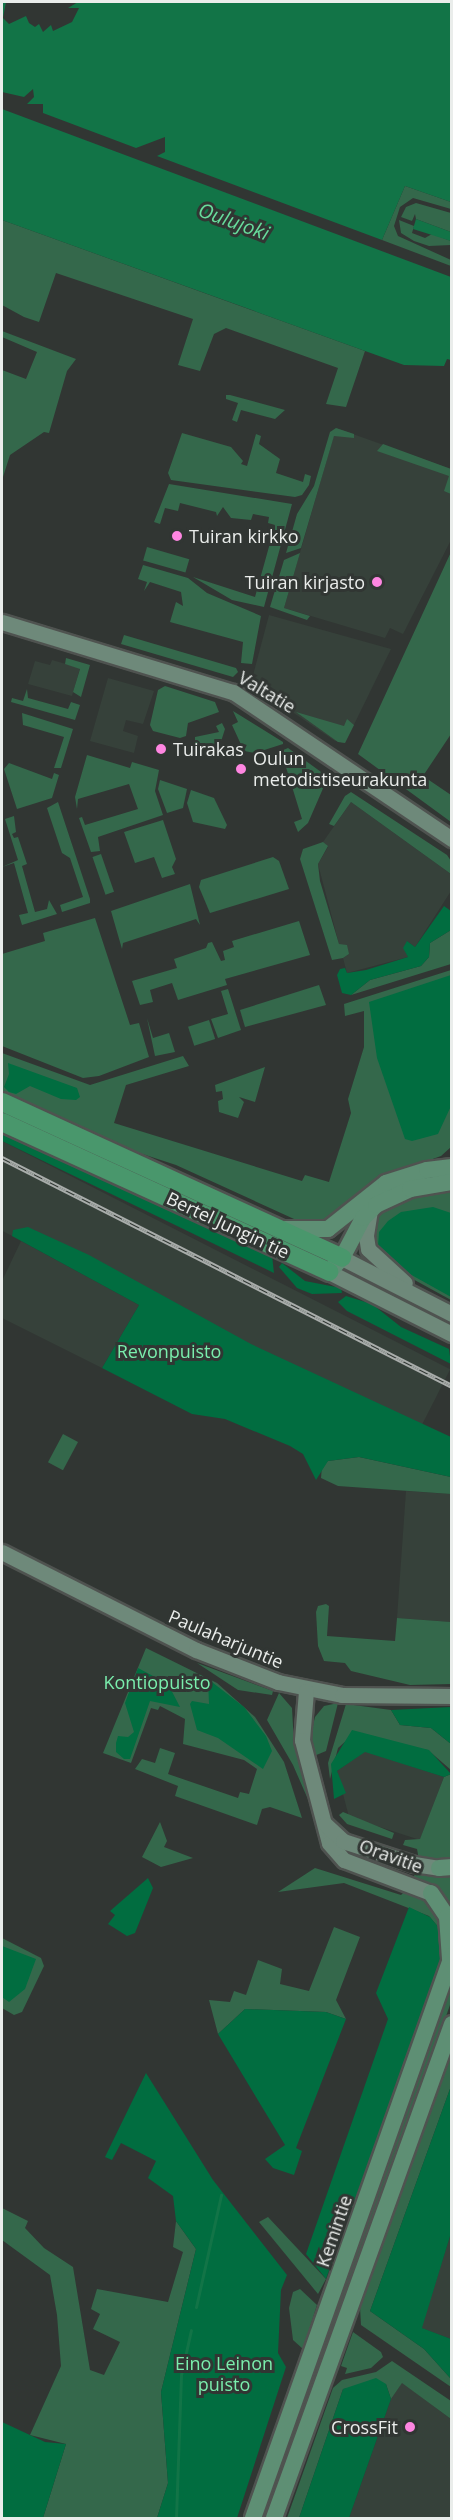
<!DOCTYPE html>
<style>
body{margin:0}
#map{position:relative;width:453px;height:2520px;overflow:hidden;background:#313633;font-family:"Open Sans",sans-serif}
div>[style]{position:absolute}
.built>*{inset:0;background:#36413a;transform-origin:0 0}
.green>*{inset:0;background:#34684b;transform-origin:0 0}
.forest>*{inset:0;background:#016d40}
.water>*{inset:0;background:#127447}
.stream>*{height:3px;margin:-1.5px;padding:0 1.5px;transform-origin:1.5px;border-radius:1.5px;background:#127447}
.roads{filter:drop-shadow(2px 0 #4f5350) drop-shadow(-2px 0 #4f5350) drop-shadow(0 2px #4f5350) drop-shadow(0 -2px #4f5350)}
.secondary>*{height:15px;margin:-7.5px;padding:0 7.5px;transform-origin:7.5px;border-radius:7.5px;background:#6e897a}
.primary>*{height:16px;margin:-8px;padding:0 8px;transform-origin:8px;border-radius:8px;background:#5e8f74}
.highway>*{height:18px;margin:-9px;padding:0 9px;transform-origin:9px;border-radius:9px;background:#49976c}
.rail>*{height:5px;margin-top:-2.5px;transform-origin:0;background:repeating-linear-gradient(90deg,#313633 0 9px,#a9adab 0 18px);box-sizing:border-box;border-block:2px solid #a9adab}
.dots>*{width:16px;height:16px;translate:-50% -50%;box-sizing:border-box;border:3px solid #313633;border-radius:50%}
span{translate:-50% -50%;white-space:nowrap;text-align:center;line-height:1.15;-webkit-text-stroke:6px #313633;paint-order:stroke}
.poi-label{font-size:18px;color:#eaedeb}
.left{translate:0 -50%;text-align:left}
.right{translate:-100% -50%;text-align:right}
.street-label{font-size:18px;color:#eaedeb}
.park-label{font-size:18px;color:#7aeead}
.water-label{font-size:20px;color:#67dc9c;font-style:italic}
.frame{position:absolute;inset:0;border:3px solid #eaedeb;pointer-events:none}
</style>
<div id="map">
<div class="built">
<div style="clip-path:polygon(336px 428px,451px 469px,451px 540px,403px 634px,390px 628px,385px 638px,284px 608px)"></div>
<div style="clip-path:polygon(269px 615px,391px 649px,345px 743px,335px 741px,254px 686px,252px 679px)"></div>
<div style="clip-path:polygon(52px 660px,80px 668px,72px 696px,28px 684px,35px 661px,50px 665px)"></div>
<div style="clip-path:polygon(108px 678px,154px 691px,143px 724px,126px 720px,123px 731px,138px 736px,134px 753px,90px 741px)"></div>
<div style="clip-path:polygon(351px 802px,451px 874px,451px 891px,415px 947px,407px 941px,408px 957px,347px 973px,343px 958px,349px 954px,339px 944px,318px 864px,328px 847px,323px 842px)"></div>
<div style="left:2px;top:1141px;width:503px;height:80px;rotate:27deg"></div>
<div style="clip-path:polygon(21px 1241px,139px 1305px,102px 1368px,2px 1318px,2px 1281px)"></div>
<div style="clip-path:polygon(406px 1491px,451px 1494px,451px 1622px,397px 1618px)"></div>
<div style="clip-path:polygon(365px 1751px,444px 1777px,420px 1840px,349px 1817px,337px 1771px)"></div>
<div style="clip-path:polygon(451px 2233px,451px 2339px,421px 2328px)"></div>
<div style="clip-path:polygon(402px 2382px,451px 2419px,451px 2518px,349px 2518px,391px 2399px)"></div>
</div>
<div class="green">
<div style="clip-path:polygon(405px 186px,451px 202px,451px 209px,413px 198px,400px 207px,394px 226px,398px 236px,451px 260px,451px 266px,382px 240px)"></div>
<div style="clip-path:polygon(416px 203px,451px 213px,451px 232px,416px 219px,415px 214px,412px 221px,401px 217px,406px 207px)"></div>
<div style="clip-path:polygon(2px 220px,365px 351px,346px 407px,326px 404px,338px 368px,226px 328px,214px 334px,200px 371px,178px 365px,193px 319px,56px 273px,39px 322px,24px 317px,2px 305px)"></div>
<div style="clip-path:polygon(399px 220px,414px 226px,412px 233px,425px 238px,432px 234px,451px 241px,451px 245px,429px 246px,414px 241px,401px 233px)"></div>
<div style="clip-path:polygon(2px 331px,76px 359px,67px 371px,49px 433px,44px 432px,10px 455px,3px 477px,2px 370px,26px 379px,37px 352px,2px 337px)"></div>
<div style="clip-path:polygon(226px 395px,230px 395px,285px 410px,275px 419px,241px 410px,237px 422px,232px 420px,238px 403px,226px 399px)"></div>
<div style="clip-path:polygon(336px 428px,354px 434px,354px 438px,334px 436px,301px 548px,286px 553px,297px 514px,314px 486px,330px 432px)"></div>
<div style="clip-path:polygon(182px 433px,231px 447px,243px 461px,241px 464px,247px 466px,256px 434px,261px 436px,259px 444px,280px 459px,276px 473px,303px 482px,305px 474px,311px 476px,309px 485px,302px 495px,295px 497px,171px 480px,168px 473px)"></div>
<div style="clip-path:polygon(383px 444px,451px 469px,451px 494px,444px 491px,449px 476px,377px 451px)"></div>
<div style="clip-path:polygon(169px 484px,292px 504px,264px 607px,232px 600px,193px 577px,255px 597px,275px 525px,268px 523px,269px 517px,253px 514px,251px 520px,231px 518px,223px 507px,217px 516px,216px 512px,180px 503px,178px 511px,165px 508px,160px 524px,154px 522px)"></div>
<div style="left:147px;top:547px;width:44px;height:14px;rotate:16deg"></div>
<div style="clip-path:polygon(451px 552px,451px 734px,423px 776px,451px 795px,451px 822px,358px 754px)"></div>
<div style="clip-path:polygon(300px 553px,284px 608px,310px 616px,307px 620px,270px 607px,284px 560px)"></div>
<div style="clip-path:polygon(143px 565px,188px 578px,207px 593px,261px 616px,252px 664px,241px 663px,243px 642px,170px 622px,176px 602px,183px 606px,181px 592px,150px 582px,144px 591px,147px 582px,138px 579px)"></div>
<div style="clip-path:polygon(124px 635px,236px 668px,238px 672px,233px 677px,121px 644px)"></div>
<div style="clip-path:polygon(66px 658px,90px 665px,81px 697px,73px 692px,80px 669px,65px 664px)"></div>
<div style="clip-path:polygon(165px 686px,215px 702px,219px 712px,188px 723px,186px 736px,180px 738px,153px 731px,150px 725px,158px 690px)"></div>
<div style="clip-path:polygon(27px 689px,28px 698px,68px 709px,71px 702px,80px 705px,75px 720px,11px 702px,12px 698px,23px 701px)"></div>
<div style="clip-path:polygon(233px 711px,283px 742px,283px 744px,255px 753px,244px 751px,232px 725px,238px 722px)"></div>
<div style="clip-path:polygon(296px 712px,344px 726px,347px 719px,354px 725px,345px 743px,338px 742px)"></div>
<div style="clip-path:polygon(22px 713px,73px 729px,61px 768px,54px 768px,64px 737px,23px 725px)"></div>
<div style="clip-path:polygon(222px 723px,225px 729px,218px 751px,195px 745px,195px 737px,219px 732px,216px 726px)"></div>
<div style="clip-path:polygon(288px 748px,328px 777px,308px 823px,298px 832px,294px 822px,302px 819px,281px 751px)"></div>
<div style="clip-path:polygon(87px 755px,130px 768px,132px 762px,159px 770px,155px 791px,163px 815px,98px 837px,100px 851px,91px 852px,79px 818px,82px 817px,85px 825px,138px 809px,129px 784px,78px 799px,77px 809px,75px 797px)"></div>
<div style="clip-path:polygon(9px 763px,52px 779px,54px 773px,59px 775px,52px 798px,17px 809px,4px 769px)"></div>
<div style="clip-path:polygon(160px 780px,187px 789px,183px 808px,167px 813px,158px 789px)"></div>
<div style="clip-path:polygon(191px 790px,214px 798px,227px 825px,225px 829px,193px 822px,187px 803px)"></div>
<div style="clip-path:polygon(351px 792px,447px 855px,451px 861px,451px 874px,351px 802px,334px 826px,329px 824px,345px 796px)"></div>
<div style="clip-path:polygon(58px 802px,90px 899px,90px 903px,62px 912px,60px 905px,83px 897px,70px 858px,62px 853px,47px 808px)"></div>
<div style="clip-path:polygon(14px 816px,16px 832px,12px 834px,14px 838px,18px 837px,27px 864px,22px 866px,35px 912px,47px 909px,49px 900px,57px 914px,22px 925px,19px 915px,28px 913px,14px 863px,2px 867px,18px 860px,5px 819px)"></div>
<div style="clip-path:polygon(163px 820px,176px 859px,172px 867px,175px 874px,162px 878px,154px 857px,135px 863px,124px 832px)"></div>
<div style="clip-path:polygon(323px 842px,328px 846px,318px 864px,320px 881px,339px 944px,347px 945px,349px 954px,343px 958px,332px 960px,300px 859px,303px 849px)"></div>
<div style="left:101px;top:854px;width:40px;height:9px;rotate:71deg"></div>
<div style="clip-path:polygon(273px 857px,279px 861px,289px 889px,210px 913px,199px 887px,201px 880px)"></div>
<div style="clip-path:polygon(190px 884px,200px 925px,196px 919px,123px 943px,122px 949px,111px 911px)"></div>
<div style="clip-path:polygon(95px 918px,130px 1025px,139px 1023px,149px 1057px,99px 1076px,83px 1078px,2px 1046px,2px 954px,45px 941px,43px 933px)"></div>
<div style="clip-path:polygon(299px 921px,310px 955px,225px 979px,227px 985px,178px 1000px,172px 983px,150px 990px,153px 1002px,140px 1005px,132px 981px,177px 968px,174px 959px,206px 948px,208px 943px,212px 942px,221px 961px,225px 960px,223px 951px,234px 947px,232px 941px)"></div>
<div style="clip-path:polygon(451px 930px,451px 964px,351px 995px,370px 980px,421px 966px,429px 957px,430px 943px)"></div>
<div style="clip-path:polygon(451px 970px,451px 1147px,441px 1156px,380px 1178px,327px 1223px,305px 1224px,176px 1165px,121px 1147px,2px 1094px,2px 1053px,90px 1085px,183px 1056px,189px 1066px,126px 1085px,114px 1123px,302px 1181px,305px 1175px,329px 1182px,351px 1113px,348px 1099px,364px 1047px,364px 1011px,345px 1016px,344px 1004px)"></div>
<div style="clip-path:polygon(319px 985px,326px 1005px,245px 1027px,240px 1010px)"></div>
<div style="clip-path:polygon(228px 989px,241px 1030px,218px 1038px,211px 1019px,228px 1014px,221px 991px)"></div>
<div style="clip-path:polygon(147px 1018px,153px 1038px,169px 1033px,175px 1052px,155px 1056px)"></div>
<div style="left:209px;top:1020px;width:20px;height:22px;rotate:72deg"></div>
<div style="clip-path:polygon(265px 1067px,255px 1102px,239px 1097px,244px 1102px,238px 1118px,219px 1112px,218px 1101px,223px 1099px,222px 1091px,216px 1092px,215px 1085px)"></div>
<div style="clip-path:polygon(451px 1192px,451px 1300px,400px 1272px,374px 1250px,371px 1226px,387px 1207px,429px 1193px)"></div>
<div style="left:63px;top:1434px;width:17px;height:32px;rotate:28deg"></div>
<div style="clip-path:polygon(359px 1457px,451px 1477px,451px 1494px,338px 1486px,321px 1478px,322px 1466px,328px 1461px)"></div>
<div style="clip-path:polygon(326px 1604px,329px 1606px,327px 1636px,395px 1641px,397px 1618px,451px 1622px,451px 1684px,410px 1685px,351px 1671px,345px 1663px,324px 1661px,318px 1646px,316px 1612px,318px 1606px)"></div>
<div style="clip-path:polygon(146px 1648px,217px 1683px,255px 1717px,284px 1762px,302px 1818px,270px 1807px,262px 1809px,257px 1825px,175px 1796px,178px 1786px,135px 1769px,142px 1759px,155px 1763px,160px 1748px,175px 1753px,168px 1774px,238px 1798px,240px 1792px,249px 1794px,257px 1769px,244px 1760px,183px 1744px,185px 1719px,160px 1706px,158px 1710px,151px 1708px,131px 1763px,103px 1753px)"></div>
<div style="clip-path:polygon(197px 1663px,273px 1691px,272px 1695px,238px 1690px)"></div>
<div style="clip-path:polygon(279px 1693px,292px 1708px,294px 1744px,317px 1820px,293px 1765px,267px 1720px)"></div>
<div style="clip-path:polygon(338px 1703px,326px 1751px,314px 1756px,311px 1734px,315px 1717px,324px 1706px)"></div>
<div style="clip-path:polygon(346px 1704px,391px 1710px,400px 1725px,431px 1728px,451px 1744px,451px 1770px,428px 1750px,347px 1740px,338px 1748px,330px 1779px,328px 1763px)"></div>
<div style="clip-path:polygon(451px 1774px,451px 1862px,419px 1860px,417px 1849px,403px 1845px,405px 1840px,420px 1839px,444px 1777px)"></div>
<div style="clip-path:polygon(343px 1812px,394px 1833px,392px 1839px,347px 1824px,339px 1815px)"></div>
<div style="clip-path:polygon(160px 1822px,167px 1841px,164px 1847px,193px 1858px,161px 1867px,142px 1857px)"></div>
<div style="clip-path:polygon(315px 1868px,401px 1895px,410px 1886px,436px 1904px,445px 1935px,429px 1916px,344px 1883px,278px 1892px)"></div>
<div style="clip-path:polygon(416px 1871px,451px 1871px,451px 1917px,413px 1879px)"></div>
<div style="clip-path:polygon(334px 1927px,360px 1937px,336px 2000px,346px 2019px,326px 2012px,245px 2009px,218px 2034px,209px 2000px,230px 2002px,234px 1991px,246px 1995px,258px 1960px,282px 1969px,280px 1984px,309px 1991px)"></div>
<div style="clip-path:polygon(2px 1938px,41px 1958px,44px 1966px,22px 2012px,14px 2015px,2px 2008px)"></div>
<div style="clip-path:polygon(451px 1976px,451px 2002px,339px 2324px,270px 2518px,259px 2518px)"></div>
<div style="clip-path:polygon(451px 2053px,451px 2086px,370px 2311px,424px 2349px,451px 2379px,451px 2387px,361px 2325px,360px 2307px)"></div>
<div style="clip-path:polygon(2px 2208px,28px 2221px,25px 2228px,44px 2248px,73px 2267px,90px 2370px,104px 2375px,120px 2342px,93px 2329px,100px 2314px,91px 2309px,97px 2289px,168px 2302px,183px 2252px,173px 2247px,176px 2221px,196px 2249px,161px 2392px,168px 2483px,157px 2518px,43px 2518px,66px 2444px,30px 2435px,61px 2366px,57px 2315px,50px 2275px,2px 2240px)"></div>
<div style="clip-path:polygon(268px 2217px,326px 2279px,318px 2294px,259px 2222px)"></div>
<div style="clip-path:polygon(300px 2289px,317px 2305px,303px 2349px,293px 2340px,289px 2308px,293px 2292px)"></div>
<div style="clip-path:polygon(353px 2332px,381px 2352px,383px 2357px,371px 2368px,345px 2374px,347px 2368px,341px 2366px)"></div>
<div style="clip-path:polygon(392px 2361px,451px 2401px,451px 2419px,402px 2383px,391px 2399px,386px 2384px,343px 2389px,299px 2518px,287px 2518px,333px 2388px,342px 2380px,376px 2372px)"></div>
</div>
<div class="forest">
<div style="clip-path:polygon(444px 906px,451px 911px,451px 930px,430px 943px,429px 957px,421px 966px,370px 980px,351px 995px,342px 993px,337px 975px,340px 969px,345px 968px,347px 973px,366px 970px,408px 957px,403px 948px,407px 941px,415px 947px)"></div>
<div style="clip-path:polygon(451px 975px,451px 1106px,438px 1134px,412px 1141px,405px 1139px,377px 1058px,369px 1002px)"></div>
<div style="clip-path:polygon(8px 1063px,77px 1088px,80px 1097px,76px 1100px,61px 1099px,30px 1086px,16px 1094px,9px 1092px,4px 1087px,9px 1074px)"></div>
<div style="clip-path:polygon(2px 1133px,272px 1255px,274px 1273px,2px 1141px)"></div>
<div style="clip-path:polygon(433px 1207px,451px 1213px,451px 1297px,399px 1268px,378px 1247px,379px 1232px,388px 1221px,401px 1212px)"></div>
<div style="clip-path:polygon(28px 1227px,89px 1255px,251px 1344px,451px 1437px,451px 1477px,359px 1457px,328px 1461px,316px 1480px,303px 1454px,290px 1446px,225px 1419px,192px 1414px,102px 1368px,139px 1305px,12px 1236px,13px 1230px)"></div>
<div style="clip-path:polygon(282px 1263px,305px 1281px,341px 1288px,342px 1293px,312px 1294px,297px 1288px,279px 1267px)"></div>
<div style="clip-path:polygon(346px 1296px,372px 1304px,401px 1327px,449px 1349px,451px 1364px,347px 1311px,338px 1302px)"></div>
<div style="clip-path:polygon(138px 1668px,168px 1684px,180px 1707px,150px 1701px,130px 1759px,124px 1759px,116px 1752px,116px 1743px,118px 1736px,128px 1737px,134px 1732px,125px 1703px)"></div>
<div style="clip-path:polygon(208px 1679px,244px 1707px,266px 1736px,272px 1751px,263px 1769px,218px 1738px,197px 1730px,190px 1704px,192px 1701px,209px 1704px)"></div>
<div style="clip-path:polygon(451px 1707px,451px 1744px,431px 1728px,400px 1725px,391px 1710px)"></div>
<div style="clip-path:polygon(352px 1730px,429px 1750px,451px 1774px,444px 1777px,365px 1752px,337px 1771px,346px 1793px,334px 1799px,331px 1764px)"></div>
<div style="clip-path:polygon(148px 1878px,153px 1888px,135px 1933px,127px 1936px,108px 1924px,115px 1915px,110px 1911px)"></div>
<div style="clip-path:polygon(409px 1907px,430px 1917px,445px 1935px,443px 1957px,326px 2279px,306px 2254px,388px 2019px,376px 1993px)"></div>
<div style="clip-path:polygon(2px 1946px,36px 1959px,25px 1989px,9px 2002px,2px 1997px)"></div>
<div style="clip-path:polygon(245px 2009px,326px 2012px,346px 2019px,296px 2148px,302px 2151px,294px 2175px,273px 2168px,265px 2159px,285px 2145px,218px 2034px)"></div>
<div style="clip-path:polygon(146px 2073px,213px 2180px,287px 2275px,281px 2290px,278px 2353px,286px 2367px,237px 2518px,157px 2518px,168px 2483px,161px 2392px,196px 2249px,176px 2221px,173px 2196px,148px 2178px,156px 2161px,121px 2143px,112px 2160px,105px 2157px)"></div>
<div style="clip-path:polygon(451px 2086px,451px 2233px,422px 2328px,451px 2339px,451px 2379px,424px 2349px,370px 2311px)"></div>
<div style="clip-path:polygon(376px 2378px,386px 2384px,391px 2399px,349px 2518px,299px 2518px,343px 2389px)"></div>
<div style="clip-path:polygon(2px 2422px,45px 2442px,66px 2444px,43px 2518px,2px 2518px)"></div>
</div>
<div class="water">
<div style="clip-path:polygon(2px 2px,6px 2px,3px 18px,9px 24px,26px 16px,29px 23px,35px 27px,39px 24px,43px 32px,51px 25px,53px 31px,72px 22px,79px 8px,68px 8px,78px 2px,451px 2px,451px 202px,405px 186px,382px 240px,157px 156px,165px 152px,165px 137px,136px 148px,43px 113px,43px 104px,27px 104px,34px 97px,33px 89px,24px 97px,2px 92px)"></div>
<div style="clip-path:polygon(2px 109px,451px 277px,451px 360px,447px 359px,444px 366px,404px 365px,2px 220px)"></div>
<div style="clip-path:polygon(416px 219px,451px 232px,451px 241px,413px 229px)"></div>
</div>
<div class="stream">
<div style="left:196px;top:2307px;width:115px;rotate:-77.4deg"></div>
<div style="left:176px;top:2518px;width:143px;rotate:-88deg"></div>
<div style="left:181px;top:2375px;width:46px;rotate:-77.5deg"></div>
</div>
<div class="roads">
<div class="secondary">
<div style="left:2px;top:622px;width:241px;rotate:16.9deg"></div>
<div style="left:233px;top:692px;width:264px;rotate:33.9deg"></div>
<div style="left:370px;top:1210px;width:26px;rotate:99deg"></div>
<div style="left:366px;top:1236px;width:13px;rotate:81deg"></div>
<div style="left:368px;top:1249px;width:50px;rotate:42.6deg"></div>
<div style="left:342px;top:1258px;width:123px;rotate:27deg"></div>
<div style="left:329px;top:1272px;width:138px;rotate:26.8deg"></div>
<div style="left:2px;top:1552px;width:217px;rotate:26.8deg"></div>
<div style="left:196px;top:1650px;width:88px;rotate:21.3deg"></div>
<div style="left:278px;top:1682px;width:65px;rotate:11.5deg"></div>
<div style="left:342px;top:1695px;width:110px;rotate:0.5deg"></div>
<div style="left:306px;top:1691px;width:49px;rotate:94.7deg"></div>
<div style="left:302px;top:1740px;width:106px;rotate:75.3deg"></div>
<div style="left:329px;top:1843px;width:23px;rotate:49deg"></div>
<div style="left:344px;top:1860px;width:93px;rotate:20.8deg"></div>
<div style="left:325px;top:1824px;width:25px;rotate:43deg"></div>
<div style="left:343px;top:1841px;width:75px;rotate:17.9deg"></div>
<div style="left:414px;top:1864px;width:25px;rotate:9deg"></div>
</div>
<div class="primary">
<div style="left:285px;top:1229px;width:43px"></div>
<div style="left:328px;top:1229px;width:74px;rotate:-38.4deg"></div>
<div style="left:386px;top:1183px;width:43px;rotate:-17.6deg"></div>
<div style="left:427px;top:1170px;width:25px;rotate:-7deg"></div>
<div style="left:329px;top:1272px;width:19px;rotate:-47deg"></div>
<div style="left:342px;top:1258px;width:45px;rotate:-62.3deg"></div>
<div style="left:363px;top:1218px;width:18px;rotate:-45deg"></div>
<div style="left:376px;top:1205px;width:38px;rotate:-25deg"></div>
<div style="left:410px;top:1189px;width:43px;rotate:-9.5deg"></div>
<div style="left:439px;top:1868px;width:13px;rotate:-4deg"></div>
<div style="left:431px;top:1893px;width:29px;rotate:56deg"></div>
<div style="left:447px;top:1917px;width:42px;rotate:85.9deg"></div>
<div style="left:253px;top:2518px;width:596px;rotate:-70.5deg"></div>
<div style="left:274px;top:2518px;width:525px;rotate:-70.18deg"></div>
</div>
<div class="highway">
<div style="left:2px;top:1102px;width:374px;rotate:24.6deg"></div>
<div style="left:2px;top:1122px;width:360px;rotate:24.6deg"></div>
</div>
</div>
<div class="rail">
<div style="left:2px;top:1158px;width:504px;rotate:26.87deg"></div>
</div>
<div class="dots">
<div style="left:177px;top:536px;background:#fe86e1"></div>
<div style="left:377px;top:582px;background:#fe86e1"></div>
<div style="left:161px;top:749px;background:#fe86e1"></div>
<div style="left:241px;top:769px;background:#fe86e1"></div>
<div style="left:410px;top:2427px;background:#fe86e1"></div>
</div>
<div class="poi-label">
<span class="left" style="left:189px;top:536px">Tuiran kirkko</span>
<span class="right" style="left:365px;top:582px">Tuiran kirjasto</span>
<span class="left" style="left:173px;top:749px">Tuirakas</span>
<span class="left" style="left:253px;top:769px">Oulun<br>metodistiseurakunta</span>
<span class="right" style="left:398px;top:2427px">CrossFit</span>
</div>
<div class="street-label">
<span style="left:267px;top:692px;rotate:31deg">Valtatie</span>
<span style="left:228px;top:1225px;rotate:25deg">Bertel Jungin tie</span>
<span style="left:226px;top:1639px;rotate:23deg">Paulaharjuntie</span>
<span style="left:391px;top:1856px;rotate:20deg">Oravitie</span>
<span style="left:334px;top:2231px;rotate:-71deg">Kemintie</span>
</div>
<div class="park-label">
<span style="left:169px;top:1351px">Revonpuisto</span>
<span style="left:157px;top:1682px">Kontiopuisto</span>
<span style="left:224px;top:2374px">Eino Leinon<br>puisto</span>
</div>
<div class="water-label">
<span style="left:234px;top:221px;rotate:20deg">Oulujoki</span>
</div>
<div class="frame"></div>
</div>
